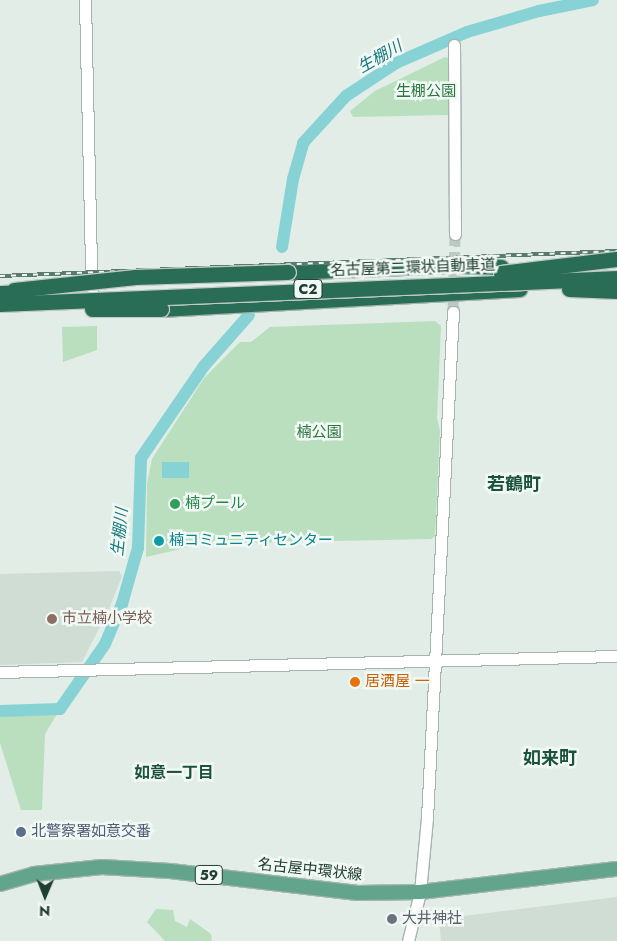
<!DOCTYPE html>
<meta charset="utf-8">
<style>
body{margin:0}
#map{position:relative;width:617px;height:941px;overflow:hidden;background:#e1ede6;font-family:Jost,"Noto Sans JP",sans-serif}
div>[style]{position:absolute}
.built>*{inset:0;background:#cfddd5}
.green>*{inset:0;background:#b9dfbf}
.water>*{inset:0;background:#86d2d5;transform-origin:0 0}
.river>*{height:12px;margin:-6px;padding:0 6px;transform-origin:6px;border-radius:6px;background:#86d2d5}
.tertiary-tunnel>*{height:11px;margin-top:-5.5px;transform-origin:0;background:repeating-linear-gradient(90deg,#bacac2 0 11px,transparent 0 16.5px)}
.roads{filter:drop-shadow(1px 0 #a3b5ad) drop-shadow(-1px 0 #a3b5ad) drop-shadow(0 1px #a3b5ad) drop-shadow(0 -1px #a3b5ad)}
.tertiary>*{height:11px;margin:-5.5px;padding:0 5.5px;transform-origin:5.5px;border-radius:5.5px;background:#fff}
.primary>*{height:14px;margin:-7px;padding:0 7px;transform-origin:7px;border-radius:7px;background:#63a58c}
.motorway>*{height:15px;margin:-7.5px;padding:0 7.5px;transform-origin:7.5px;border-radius:7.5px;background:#2a6d57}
.rail>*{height:4px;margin-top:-2px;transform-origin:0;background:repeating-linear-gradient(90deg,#f2f9f5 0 5.5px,#5b7a6e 0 11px);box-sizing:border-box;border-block:1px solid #5b7a6e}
.bridges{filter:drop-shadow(1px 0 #c1c9c6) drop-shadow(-1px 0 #c1c9c6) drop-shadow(0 1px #c1c9c6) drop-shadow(0 -1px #c1c9c6)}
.motorway-bridge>*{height:15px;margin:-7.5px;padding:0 7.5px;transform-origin:7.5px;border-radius:7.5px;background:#2a6d57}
.dots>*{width:14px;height:14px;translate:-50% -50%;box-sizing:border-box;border:2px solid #f2f9f5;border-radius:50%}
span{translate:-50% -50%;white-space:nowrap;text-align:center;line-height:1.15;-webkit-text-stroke:5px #f2f9f5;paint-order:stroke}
.shield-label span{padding:1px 4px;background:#f2f9f5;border:1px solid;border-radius:4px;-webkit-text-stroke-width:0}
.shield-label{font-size:14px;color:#203f33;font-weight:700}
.park-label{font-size:15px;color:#28783e}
.street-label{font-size:15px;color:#203f33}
.leisure-label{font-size:15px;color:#27864d}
.left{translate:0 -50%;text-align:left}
.culture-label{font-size:15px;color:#0d838f}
.education-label{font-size:15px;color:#785e54}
.food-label{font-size:15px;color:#c56008}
.service-label{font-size:15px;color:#4e5e75}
.worship-label{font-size:15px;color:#5b616d}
.water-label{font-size:16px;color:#177a7f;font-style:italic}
.neighbourhood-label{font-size:16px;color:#1b523e;font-weight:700}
.quarter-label{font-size:18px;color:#1b523e;font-weight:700}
.north{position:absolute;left:20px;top:871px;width:50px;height:50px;-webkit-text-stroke:4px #f2f9f5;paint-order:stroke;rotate:181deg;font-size:14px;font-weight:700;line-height:20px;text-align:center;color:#203f33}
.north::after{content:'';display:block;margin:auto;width:18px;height:22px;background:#203f33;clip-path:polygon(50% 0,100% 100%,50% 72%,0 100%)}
</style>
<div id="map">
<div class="built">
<div style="clip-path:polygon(119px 571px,122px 576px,109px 609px,82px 662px,0 665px,0 574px)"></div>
<div style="clip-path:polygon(617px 897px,617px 941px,441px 941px,439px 919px)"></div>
</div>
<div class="green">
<div style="clip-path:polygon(445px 57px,448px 58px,448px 115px,353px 117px,350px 111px,375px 91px)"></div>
<div style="clip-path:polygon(435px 321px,441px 326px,437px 418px,440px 431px,435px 536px,431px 539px,202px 544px,146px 557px,147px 484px,152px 459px,204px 378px,240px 342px,251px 342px,270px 327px)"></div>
<div style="clip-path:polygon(97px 326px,97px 350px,63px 362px,62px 327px)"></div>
<div style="clip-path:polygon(57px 714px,45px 734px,42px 810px,21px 810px,0 743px,0 716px)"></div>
<div style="clip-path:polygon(156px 909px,173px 910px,175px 921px,187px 927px,190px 919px,211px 934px,212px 941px,165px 941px,147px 922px)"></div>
</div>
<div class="water">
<div style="left:162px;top:462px;width:27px;height:16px"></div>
</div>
<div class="river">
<div style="left:282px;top:247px;width:69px;rotate:-80.8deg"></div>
<div style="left:293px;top:179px;width:37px;rotate:-74deg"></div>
<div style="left:303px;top:143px;width:64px;rotate:-47.5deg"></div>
<div style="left:346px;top:96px;width:60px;rotate:-33.4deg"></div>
<div style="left:396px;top:63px;width:77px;rotate:-23.6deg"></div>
<div style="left:467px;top:32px;width:75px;rotate:-16.3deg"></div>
<div style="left:539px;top:11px;width:55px;rotate:-11.5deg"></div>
<div style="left:0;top:711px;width:60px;rotate:-1.9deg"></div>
<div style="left:60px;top:709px;width:79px;rotate:-55.3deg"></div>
<div style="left:105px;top:644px;width:43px;rotate:-67deg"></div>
<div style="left:122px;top:604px;width:58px;rotate:-74.1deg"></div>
<div style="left:138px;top:548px;width:90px;rotate:-88.1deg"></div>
<div style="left:141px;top:458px;width:112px;rotate:-55.6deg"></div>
<div style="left:204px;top:366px;width:68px;rotate:-48.6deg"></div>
</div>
<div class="tertiary-tunnel">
<div style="left:453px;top:312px;width:78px;rotate:-88.5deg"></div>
</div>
<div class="roads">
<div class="tertiary">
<div style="left:85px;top:0;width:306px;rotate:88.7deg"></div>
<div style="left:454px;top:45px;width:189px;rotate:89.7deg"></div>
<div style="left:0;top:672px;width:617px;rotate:-1.49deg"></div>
<div style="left:408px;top:941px;width:50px;rotate:-76.2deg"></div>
<div style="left:420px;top:892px;width:74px;rotate:-84.6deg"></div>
<div style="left:427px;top:818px;width:507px;rotate:-87.06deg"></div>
</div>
<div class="primary">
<div style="left:0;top:884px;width:35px;rotate:-16deg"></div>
<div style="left:34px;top:874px;width:68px;rotate:-5.9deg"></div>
<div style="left:102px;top:867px;width:68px;rotate:3.4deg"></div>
<div style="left:170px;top:871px;width:189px;rotate:6.7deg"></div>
<div style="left:358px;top:893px;width:62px;rotate:-0.9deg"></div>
<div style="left:420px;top:892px;width:198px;rotate:-6.7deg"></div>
</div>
<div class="motorway">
<div style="left:288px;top:272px;width:170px;rotate:-2.4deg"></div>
<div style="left:458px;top:265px;width:43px;rotate:2.7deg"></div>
<div style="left:161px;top:309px;width:359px;rotate:-3.2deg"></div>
</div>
</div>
<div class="rail">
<div style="left:0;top:276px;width:618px;rotate:-2.32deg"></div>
</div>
<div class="bridges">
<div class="motorway-bridge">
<div style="left:501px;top:273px;width:116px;rotate:-6.9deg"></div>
<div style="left:569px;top:289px;width:48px;rotate:2.4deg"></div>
<div style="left:14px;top:290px;width:122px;rotate:-6.1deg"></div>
<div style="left:135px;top:277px;width:153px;rotate:-1.9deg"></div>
<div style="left:0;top:293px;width:23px;rotate:-2deg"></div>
<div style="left:0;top:304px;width:618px;rotate:-2.41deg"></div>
<div style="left:92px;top:309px;width:69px"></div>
</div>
</div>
<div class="dots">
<div style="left:175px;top:504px;background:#2e9e5b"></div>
<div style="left:159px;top:541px;background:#0f9aa8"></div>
<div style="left:52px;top:619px;background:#8d6e63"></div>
<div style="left:355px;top:682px;background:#e8710a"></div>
<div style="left:21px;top:832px;background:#5c6f8a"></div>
<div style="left:392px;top:919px;background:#6b7280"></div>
</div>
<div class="shield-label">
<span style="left:308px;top:289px">C2</span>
<span style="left:209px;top:875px">59</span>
</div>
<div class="park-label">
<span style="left:426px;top:92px">生棚公園</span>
<span style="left:319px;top:433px">楠公園</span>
</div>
<div class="street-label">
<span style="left:413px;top:268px;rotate:-2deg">名古屋第二環状自動車道</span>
<span style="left:310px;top:870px;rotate:6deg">名古屋中環状線</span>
</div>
<div class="leisure-label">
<span class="left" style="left:185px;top:504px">楠プール</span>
</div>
<div class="culture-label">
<span class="left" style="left:169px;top:541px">楠コミュニティセンター</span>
</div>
<div class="education-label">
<span class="left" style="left:62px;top:619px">市立楠小学校</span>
</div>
<div class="food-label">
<span class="left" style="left:365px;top:682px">居酒屋 一</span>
</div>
<div class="service-label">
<span class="left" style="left:31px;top:832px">北警察署如意交番</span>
</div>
<div class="worship-label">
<span class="left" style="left:402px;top:919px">大井神社</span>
</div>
<div class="water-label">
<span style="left:380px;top:57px;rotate:-30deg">生棚川</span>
<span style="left:120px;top:532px;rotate:-84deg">生棚川</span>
</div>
<div class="neighbourhood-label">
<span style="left:174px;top:773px">如意一丁目</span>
</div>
<div class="quarter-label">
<span style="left:514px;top:484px">若鶴町</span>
<span style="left:550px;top:758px">如来町</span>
</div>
<div class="north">N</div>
</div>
